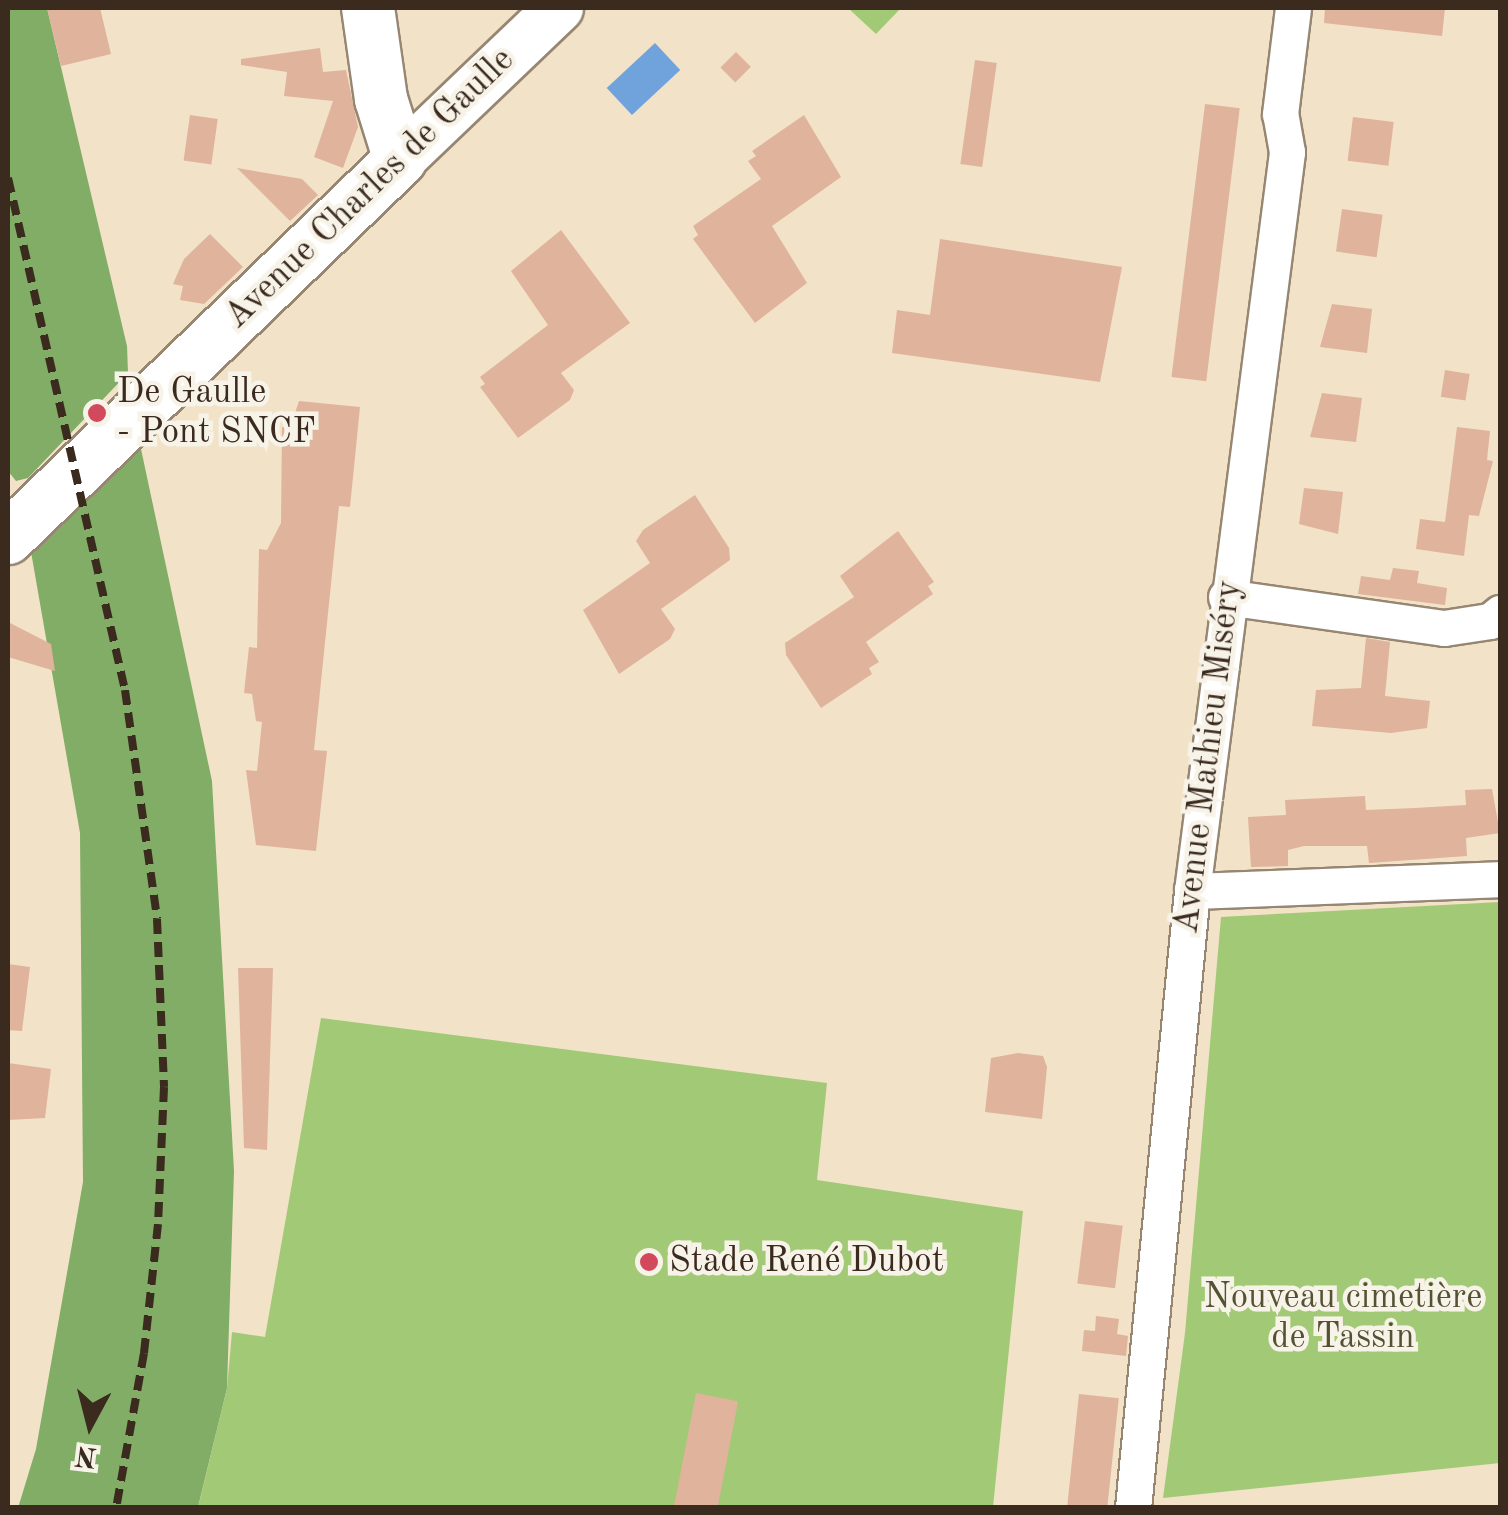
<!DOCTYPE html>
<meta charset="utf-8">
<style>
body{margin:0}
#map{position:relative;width:1508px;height:1515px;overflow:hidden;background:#f2e2c7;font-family:"Old Standard TT",serif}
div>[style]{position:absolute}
.green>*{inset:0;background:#a2c975}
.forest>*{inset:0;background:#81ad66}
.water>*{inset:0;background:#70a3dc;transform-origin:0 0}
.building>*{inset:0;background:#e0b39c;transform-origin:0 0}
.roads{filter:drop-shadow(2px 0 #968672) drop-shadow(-2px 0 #968672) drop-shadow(0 2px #968672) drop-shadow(0 -2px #968672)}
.street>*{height:35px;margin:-17.5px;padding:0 17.5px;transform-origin:17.5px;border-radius:17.5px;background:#fff}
.secondary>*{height:48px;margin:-24px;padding:0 24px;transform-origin:24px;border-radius:24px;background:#fff}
.primary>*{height:52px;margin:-26px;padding:0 26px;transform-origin:26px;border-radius:26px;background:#fff}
.rail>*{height:8px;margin-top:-4px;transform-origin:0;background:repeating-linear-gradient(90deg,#3b2a1e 0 15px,transparent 0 23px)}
.dots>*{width:28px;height:28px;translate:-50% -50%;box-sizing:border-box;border:5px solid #f7f3e8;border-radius:50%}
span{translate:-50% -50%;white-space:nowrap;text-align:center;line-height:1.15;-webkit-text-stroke:9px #f7f3e8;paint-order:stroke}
.street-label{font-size:35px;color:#3b2a1e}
.poi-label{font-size:35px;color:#3b2a1e}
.left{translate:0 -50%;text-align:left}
.park-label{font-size:35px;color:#555234}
.frame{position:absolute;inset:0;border:10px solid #3b2a1e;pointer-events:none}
.north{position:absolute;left:40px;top:1375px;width:100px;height:100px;-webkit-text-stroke:8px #f7f3e8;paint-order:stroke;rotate:187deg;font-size:28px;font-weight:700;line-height:40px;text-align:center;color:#3b2a1e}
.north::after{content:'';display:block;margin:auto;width:35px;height:45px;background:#3b2a1e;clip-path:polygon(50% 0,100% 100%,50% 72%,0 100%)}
</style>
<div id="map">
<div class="green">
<div style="clip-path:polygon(848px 8px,901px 8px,876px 34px)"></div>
<div style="clip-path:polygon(1500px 902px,1500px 1463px,1163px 1498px,1185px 1333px,1221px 917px)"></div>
<div style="clip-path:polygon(321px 1018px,827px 1083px,817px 1180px,1023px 1211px,993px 1507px,198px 1508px,227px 1388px,232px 1332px,265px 1337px)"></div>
</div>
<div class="forest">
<div style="clip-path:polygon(8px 8px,47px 8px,127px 346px,128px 373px,28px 478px,16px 481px,8px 471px)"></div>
<div style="clip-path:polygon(141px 449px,212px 781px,234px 1171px,227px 1388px,198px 1507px,18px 1508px,36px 1449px,83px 1182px,80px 833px,30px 546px)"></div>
</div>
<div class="water">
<div style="left:655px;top:43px;width:37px;height:66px;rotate:47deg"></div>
</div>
<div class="building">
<div style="clip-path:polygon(47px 8px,100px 8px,111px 54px,61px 66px)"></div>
<div style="clip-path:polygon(1325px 8px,1445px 8px,1442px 36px,1324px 23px)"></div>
<div style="clip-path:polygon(320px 48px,323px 72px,346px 70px,358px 127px,343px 168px,314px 157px,333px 101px,284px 96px,287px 72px,241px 65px,241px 59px)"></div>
<div style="left:736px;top:52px;width:21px;height:22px;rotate:45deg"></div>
<div style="left:975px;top:60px;width:22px;height:105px;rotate:8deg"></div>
<div style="left:1205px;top:104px;width:35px;height:275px;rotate:7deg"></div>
<div style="left:190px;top:115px;width:28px;height:46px;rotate:8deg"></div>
<div style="clip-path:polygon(804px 115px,841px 177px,772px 226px,807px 283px,755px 323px,693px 239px,698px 235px,693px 226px,761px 179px,748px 161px,756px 156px,752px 151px)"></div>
<div style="left:1353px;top:117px;width:41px;height:44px;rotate:7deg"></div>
<div style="clip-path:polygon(237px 168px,302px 179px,318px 195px,290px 221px)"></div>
<div style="left:1342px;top:209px;width:41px;height:43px;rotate:8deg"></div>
<div style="clip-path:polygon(561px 230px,630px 323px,561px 373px,574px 390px,570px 400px,518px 438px,480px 387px,485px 384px,480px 377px,548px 325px,511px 271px)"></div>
<div style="clip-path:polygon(210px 234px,243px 267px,204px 304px,180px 300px,183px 286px,173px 284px,184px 259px)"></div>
<div style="clip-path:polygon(940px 239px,1122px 267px,1100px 382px,892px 353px,897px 310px,930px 315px)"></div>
<div style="clip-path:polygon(1332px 304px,1372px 309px,1367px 353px,1320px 347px)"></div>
<div style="left:1445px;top:370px;width:25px;height:27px;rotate:9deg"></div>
<div style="clip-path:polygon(1322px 393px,1362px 398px,1356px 442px,1310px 437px)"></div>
<div style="clip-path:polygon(299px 401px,360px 407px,350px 507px,339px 506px,314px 750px,327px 751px,316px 851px,256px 845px,246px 770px,257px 771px,262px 722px,256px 721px,252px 694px,244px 693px,249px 647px,257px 648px,259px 549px,267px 550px,281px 523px,282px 427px,290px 428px)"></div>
<div style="clip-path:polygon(1457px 427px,1490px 431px,1487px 460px,1493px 461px,1479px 516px,1469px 515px,1464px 556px,1416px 549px,1420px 519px,1445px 522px)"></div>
<div style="clip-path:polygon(1304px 488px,1343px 492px,1338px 534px,1299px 524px)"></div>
<div style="clip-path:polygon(695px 495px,729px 548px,730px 560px,661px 609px,675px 629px,670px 639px,619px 674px,583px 610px,650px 563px,636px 541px,643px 530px)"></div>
<div style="clip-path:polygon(898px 531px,934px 582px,928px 586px,933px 594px,866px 642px,879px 662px,869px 668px,872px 674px,821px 708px,786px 655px,785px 643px,854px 597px,840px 576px)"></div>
<div style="clip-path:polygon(1393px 568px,1419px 571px,1417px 583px,1447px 588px,1445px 605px,1358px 594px,1361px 576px,1390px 580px)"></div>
<div style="clip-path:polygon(8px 622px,51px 644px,55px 671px,8px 657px)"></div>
<div style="clip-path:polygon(1366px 638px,1390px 642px,1385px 696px,1430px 701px,1427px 728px,1391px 733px,1312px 726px,1316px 690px,1361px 688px)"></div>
<div style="clip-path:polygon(1492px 789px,1500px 833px,1466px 838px,1467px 856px,1369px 863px,1367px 846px,1304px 846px,1288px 850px,1288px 866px,1251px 867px,1248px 817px,1286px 815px,1285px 800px,1365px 796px,1366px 810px,1415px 808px,1466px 805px,1465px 790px)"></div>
<div style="clip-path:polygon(8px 964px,30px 967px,22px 1031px,8px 1030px)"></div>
<div style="clip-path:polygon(238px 968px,273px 968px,267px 1150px,244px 1148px)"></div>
<div style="clip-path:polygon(1018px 1053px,1043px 1056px,1047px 1067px,1042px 1119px,985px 1112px,991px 1058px)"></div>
<div style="clip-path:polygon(8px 1063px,51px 1069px,45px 1118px,8px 1120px)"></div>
<div style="left:1085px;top:1221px;width:38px;height:63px;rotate:7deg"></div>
<div style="clip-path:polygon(1096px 1316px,1119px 1319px,1117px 1334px,1128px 1336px,1126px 1356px,1082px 1351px,1084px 1330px,1095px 1331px)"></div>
<div style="left:696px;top:1393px;width:43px;height:117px;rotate:11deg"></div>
<div style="left:1079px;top:1394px;width:40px;height:114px;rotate:6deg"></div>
</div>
<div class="roads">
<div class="street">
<div style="left:1226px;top:597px;width:220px;rotate:8.1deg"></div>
<div style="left:1444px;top:628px;width:47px;rotate:-8.7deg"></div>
<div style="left:1490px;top:621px;width:13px;rotate:-39deg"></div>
<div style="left:1192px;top:891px;width:308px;rotate:-2.2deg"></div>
<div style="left:1133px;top:1508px;width:620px;rotate:-84.54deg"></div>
<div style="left:1192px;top:891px;width:745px;rotate:-82.67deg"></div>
<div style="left:1287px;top:152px;width:39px;rotate:-100deg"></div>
<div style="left:1280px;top:114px;width:107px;rotate:-83deg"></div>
</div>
<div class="secondary">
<div style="left:400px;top:160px;width:220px;rotate:-43.7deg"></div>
</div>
<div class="primary">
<div style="left:8px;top:538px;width:545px;rotate:-43.96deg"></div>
<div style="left:400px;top:160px;width:64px;rotate:-107.3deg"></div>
<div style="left:381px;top:99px;width:92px;rotate:-98.1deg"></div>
</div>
</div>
<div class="rail">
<div style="left:8px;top:178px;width:525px;rotate:77.13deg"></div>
<div style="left:125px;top:690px;width:231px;rotate:82deg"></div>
<div style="left:157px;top:919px;width:168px;rotate:87.6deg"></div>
<div style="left:164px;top:1087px;width:137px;rotate:92.5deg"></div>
<div style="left:158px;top:1224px;width:130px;rotate:96.2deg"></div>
<div style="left:144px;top:1353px;width:158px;rotate:100.2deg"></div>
</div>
<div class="dots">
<div style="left:97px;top:413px;background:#d1495b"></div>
<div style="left:649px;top:1262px;background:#d1495b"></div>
</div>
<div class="street-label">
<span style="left:370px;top:189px;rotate:-44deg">Avenue Charles de Gaulle</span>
<span style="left:1209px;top:757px;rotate:-83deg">Avenue Mathieu Miséry</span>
</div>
<div class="poi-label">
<span class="left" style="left:117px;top:413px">De Gaulle<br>- Pont SNCF</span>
<span class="left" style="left:669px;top:1262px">Stade René Dubot</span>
</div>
<div class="park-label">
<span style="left:1343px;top:1318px">Nouveau cimetière<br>de Tassin</span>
</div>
<div class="frame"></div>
<div class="north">N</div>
</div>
